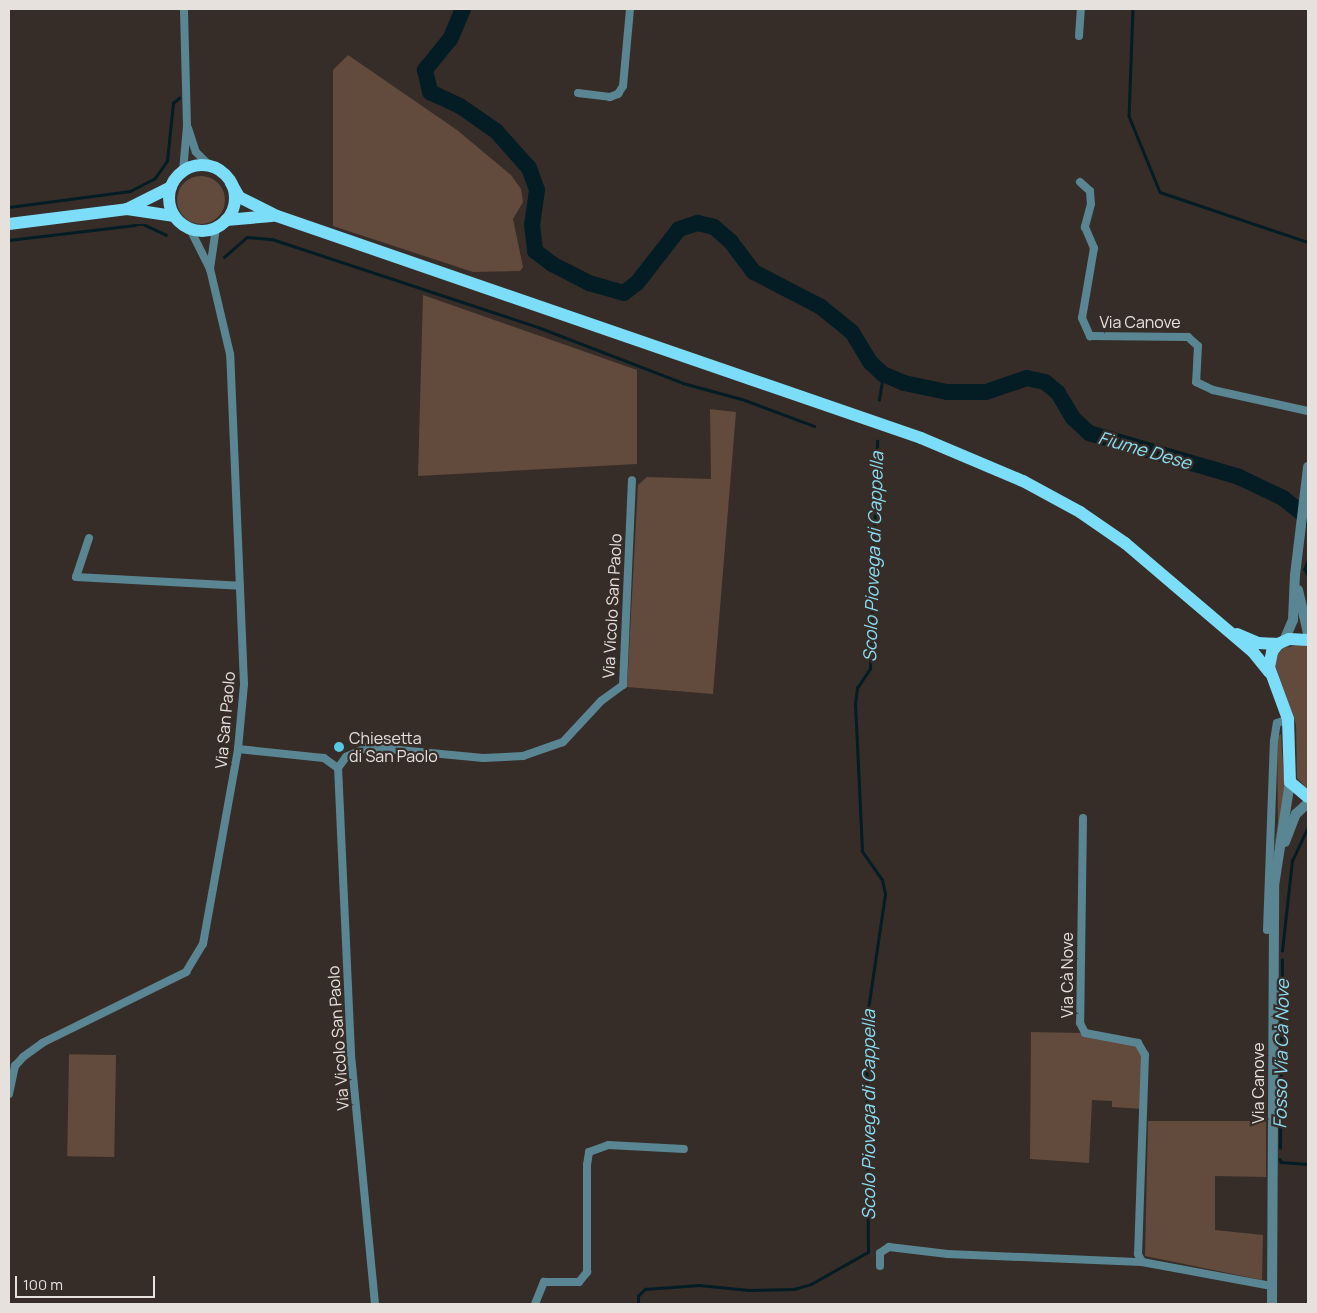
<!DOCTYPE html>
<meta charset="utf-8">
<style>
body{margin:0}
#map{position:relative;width:1317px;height:1313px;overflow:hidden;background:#362d28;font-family:Manrope,sans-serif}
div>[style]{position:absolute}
.green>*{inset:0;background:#624a3c;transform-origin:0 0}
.round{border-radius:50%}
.stream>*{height:2.5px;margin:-1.25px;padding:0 1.25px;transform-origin:1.25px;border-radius:1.25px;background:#041d24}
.river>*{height:16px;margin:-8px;padding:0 8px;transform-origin:8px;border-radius:8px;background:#041d24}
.minor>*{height:8px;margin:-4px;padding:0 4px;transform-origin:4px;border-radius:4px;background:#598692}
.tertiary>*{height:10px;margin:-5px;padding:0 5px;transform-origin:5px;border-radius:5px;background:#598692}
.primary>*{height:12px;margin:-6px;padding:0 6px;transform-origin:6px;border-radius:6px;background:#7bddf7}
.primary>.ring{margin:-6px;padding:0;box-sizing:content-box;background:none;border:12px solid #7bddf7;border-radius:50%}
.dots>*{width:14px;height:14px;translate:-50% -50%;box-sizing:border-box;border:2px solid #362d28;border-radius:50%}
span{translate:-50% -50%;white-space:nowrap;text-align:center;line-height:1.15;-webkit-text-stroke:4.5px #362d28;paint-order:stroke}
.street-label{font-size:16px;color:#e7e1dd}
.poi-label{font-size:16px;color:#e7e1dd}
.left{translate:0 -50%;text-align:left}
.water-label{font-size:18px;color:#8addf3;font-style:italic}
.frame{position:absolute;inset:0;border:10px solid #e7e1dd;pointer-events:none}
.scale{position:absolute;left:15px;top:1276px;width:140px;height:22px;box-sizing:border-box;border:2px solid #e7e1dd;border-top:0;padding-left:6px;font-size:15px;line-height:18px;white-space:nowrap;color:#e7e1dd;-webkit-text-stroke:4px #362d28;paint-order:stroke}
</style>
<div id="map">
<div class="green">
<div style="clip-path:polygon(348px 55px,457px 130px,511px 175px,521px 189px,523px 202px,513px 219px,523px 267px,520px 271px,473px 272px,333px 226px,333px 70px)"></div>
<div class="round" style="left:177px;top:176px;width:48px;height:48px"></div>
<div style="clip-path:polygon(423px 295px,637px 370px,637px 464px,418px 476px)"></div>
<div style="clip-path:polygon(710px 409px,736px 412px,713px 694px,627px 687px,638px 485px,647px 477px,711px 479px)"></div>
<div style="clip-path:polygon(1303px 644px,1308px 647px,1308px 790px,1297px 778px,1296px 725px,1275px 665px,1276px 657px,1283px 648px)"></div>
<div style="clip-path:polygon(1281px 734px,1285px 794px,1271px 865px,1278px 823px,1277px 737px)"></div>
<div style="clip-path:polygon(1031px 1032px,1085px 1033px,1143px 1047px,1144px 1109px,1112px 1107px,1112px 1101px,1092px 1100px,1089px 1163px,1030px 1159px)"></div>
<div style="left:116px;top:1055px;width:102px;height:47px;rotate:91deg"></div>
<div style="clip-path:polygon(1148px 1121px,1266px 1121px,1266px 1177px,1215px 1176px,1215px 1230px,1263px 1235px,1262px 1280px,1145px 1256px)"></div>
</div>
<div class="stream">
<div style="left:1133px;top:9px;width:107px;rotate:92.1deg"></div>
<div style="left:1129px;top:116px;width:82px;rotate:67.8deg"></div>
<div style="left:1160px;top:192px;width:156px;rotate:18.7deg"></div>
<div style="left:9px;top:207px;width:122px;rotate:-7.5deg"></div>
<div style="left:130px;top:191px;width:28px;rotate:-27deg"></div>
<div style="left:155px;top:178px;width:21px;rotate:-55deg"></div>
<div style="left:167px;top:161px;width:58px;rotate:-84.1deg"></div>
<div style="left:173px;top:103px;width:8px;rotate:-40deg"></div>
<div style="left:9px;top:240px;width:127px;rotate:-6.8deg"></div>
<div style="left:135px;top:225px;width:10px"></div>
<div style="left:145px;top:225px;width:23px;rotate:25deg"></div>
<div style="left:224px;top:257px;width:30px;rotate:-41deg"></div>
<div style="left:247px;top:237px;width:25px;rotate:5deg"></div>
<div style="left:272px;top:239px;width:280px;rotate:18.3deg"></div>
<div style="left:538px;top:327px;width:155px;rotate:21.1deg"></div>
<div style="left:683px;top:383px;width:64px;rotate:15.3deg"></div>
<div style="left:745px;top:400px;width:74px;rotate:20.6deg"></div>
<div style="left:879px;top:400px;width:26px;rotate:-81deg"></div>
<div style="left:1308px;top:561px;width:9px;rotate:111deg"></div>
<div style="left:1305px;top:569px;width:7px;rotate:63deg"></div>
<div style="left:1282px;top:951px;width:91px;rotate:-83.7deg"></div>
<div style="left:1292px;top:861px;width:38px;rotate:-65deg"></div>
<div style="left:1280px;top:1148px;width:188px;rotate:-89.4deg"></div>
<div style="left:1280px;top:1159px;width:3px;rotate:72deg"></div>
<div style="left:1281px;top:1162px;width:27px;rotate:4deg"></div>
<div style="left:638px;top:1304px;width:8px;rotate:-90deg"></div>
<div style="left:638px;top:1296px;width:10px;rotate:-45deg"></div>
<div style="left:645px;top:1289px;width:54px;rotate:-4.2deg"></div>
<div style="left:699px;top:1285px;width:50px;rotate:5.7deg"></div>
<div style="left:749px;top:1290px;width:45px;rotate:-1.3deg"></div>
<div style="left:794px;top:1289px;width:18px;rotate:-16deg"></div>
<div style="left:811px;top:1284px;width:65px;rotate:-29.3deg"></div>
<div style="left:868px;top:1252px;width:229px;rotate:-90.5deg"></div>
<div style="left:866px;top:1023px;width:130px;rotate:-81.6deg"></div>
<div style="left:885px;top:894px;width:14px;rotate:-102deg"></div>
<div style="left:882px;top:880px;width:35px;rotate:-125deg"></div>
<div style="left:862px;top:851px;width:147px;rotate:-92.7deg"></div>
<div style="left:855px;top:704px;width:16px;rotate:-83deg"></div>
<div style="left:857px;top:688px;width:23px;rotate:-56deg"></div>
<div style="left:870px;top:669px;width:228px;rotate:-88.2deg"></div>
</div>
<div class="river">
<div style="left:463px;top:9px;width:33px;rotate:113deg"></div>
<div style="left:450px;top:39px;width:40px;rotate:129deg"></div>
<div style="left:425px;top:70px;width:23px;rotate:77deg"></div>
<div style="left:430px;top:92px;width:33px;rotate:25deg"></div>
<div style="left:460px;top:106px;width:44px;rotate:34.8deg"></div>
<div style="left:496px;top:131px;width:50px;rotate:48.3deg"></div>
<div style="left:529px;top:168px;width:23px;rotate:70deg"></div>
<div style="left:537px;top:190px;width:35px;rotate:98deg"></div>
<div style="left:532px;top:225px;width:26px;rotate:83deg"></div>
<div style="left:535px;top:251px;width:21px;rotate:37deg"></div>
<div style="left:552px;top:264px;width:42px;rotate:27.2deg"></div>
<div style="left:589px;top:283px;width:36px;rotate:16deg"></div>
<div style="left:624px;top:293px;width:16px;rotate:-38deg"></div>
<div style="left:637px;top:283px;width:68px;rotate:-52.1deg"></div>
<div style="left:679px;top:229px;width:20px;rotate:-18deg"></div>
<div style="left:698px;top:223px;width:16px;rotate:14deg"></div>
<div style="left:714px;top:227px;width:23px;rotate:41deg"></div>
<div style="left:731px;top:242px;width:38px;rotate:53deg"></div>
<div style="left:754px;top:272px;width:76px;rotate:27.6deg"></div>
<div style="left:821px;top:307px;width:40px;rotate:39deg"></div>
<div style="left:852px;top:332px;width:35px;rotate:59deg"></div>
<div style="left:870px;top:362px;width:18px;rotate:43deg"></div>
<div style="left:883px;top:374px;width:23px;rotate:23deg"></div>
<div style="left:904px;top:383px;width:44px;rotate:11.8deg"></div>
<div style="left:947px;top:392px;width:39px"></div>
<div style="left:986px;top:392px;width:43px;rotate:-18.9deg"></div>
<div style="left:1027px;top:378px;width:18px;rotate:13deg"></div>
<div style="left:1045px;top:382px;width:17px;rotate:40deg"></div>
<div style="left:1058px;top:393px;width:29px;rotate:59deg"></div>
<div style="left:1073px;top:418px;width:22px;rotate:43deg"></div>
<div style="left:1089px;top:433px;width:156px;rotate:16.3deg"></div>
<div style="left:1239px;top:477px;width:49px;rotate:25.5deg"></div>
<div style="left:1283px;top:498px;width:32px;rotate:39deg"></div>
</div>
<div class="minor">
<div style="left:1079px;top:36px;width:27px;rotate:-86deg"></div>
<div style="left:578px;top:93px;width:32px;rotate:7deg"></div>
<div style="left:610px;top:97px;width:9px;rotate:-21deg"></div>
<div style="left:618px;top:94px;width:9px;rotate:-58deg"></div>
<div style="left:623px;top:86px;width:77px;rotate:-84.8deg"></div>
<div style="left:188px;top:128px;width:25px;rotate:72deg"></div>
<div style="left:196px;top:152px;width:21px;rotate:45deg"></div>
<div style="left:183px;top:171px;width:45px;rotate:-84.9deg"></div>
<div style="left:187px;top:126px;width:117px;rotate:-91.5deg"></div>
<div style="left:1080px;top:182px;width:13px;rotate:42deg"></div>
<div style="left:1090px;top:191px;width:13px;rotate:86deg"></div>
<div style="left:1091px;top:204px;width:24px;rotate:105deg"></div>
<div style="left:1085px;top:227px;width:23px;rotate:67deg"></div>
<div style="left:1094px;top:248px;width:71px;rotate:99.7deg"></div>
<div style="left:1082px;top:318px;width:20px;rotate:66deg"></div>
<div style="left:1090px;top:336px;width:98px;rotate:0.6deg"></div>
<div style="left:1188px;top:337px;width:13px;rotate:42deg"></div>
<div style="left:1198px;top:346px;width:36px;rotate:93deg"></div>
<div style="left:1196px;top:382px;width:19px;rotate:25deg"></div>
<div style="left:1213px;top:390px;width:97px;rotate:12.5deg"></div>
<div style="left:210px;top:269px;width:41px;rotate:-81.7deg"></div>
<div style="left:89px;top:538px;width:41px;rotate:108.4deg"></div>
<div style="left:76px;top:577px;width:164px;rotate:3.1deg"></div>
<div style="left:238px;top:749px;width:86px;rotate:6deg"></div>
<div style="left:324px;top:758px;width:17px;rotate:36deg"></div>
<div style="left:1083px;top:818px;width:205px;rotate:90.8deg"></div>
<div style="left:1080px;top:1023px;width:11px;rotate:63deg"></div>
<div style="left:1085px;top:1033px;width:54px;rotate:10.7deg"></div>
<div style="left:1138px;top:1043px;width:14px;rotate:60deg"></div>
<div style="left:1145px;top:1055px;width:199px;rotate:92deg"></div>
<div style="left:1138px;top:1254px;width:9px;rotate:63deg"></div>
<div style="left:1267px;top:930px;width:189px;rotate:-87.9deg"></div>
<div style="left:1274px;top:741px;width:18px;rotate:-81deg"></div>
<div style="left:1277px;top:723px;width:12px;rotate:-20deg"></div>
<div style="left:9px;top:1094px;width:29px;rotate:-78deg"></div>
<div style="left:15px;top:1066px;width:12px;rotate:-48deg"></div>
<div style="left:23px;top:1057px;width:24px;rotate:-36deg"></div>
<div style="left:42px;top:1043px;width:161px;rotate:-26.2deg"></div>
<div style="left:186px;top:972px;width:33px;rotate:-59deg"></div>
<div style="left:203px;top:944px;width:198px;rotate:-79.8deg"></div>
<div style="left:238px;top:749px;width:65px;rotate:-84.7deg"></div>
<div style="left:244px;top:684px;width:330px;rotate:-92.4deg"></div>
<div style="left:230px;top:354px;width:87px;rotate:-103.2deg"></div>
<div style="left:210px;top:269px;width:45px;rotate:-116.6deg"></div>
<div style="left:880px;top:1266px;width:13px;rotate:-90deg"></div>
<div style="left:880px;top:1253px;width:11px;rotate:-34deg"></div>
<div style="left:889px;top:1247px;width:59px;rotate:6.8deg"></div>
<div style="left:948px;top:1254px;width:194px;rotate:2.4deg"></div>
<div style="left:1142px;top:1262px;width:132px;rotate:10.5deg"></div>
<div style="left:375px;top:1304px;width:252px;rotate:-95.5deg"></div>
<div style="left:351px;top:1053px;width:285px;rotate:-92.6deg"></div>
<div style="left:338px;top:768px;width:14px;rotate:-54deg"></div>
<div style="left:346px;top:757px;width:23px;rotate:-25deg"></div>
<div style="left:367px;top:747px;width:117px;rotate:5.4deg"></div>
<div style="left:483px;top:758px;width:40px;rotate:-2.9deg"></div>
<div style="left:523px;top:756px;width:42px;rotate:-19.3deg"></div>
<div style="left:563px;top:742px;width:56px;rotate:-47.2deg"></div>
<div style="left:601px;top:701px;width:27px;rotate:-36deg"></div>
<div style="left:623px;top:685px;width:205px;rotate:-87.5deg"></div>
<div style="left:535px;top:1304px;width:24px;rotate:-68deg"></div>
<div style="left:544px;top:1282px;width:35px"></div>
<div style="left:579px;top:1282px;width:13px;rotate:-51deg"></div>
<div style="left:587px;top:1272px;width:107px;rotate:-90deg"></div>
<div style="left:587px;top:1165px;width:13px;rotate:-81deg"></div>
<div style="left:589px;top:1152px;width:20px;rotate:-20deg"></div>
<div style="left:608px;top:1145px;width:76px;rotate:3deg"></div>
</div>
<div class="tertiary">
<div style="left:1298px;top:590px;width:44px;rotate:76.9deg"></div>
<div style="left:1284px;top:641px;width:23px;rotate:-67deg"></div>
<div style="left:1293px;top:620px;width:45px;rotate:-87.5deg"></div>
<div style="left:1295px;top:575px;width:109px;rotate:-83.1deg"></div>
<div style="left:1285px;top:842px;width:30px;rotate:-69deg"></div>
<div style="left:1296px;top:814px;width:16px;rotate:-43deg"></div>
<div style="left:1272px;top:1304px;width:418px;rotate:-89.7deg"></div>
<div style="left:1274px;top:886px;width:105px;rotate:-81.3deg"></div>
</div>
<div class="primary">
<div class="ring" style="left:169px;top:165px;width:54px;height:54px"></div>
<div style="left:231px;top:183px;width:16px;rotate:60deg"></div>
<div style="left:239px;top:197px;width:42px;rotate:26.6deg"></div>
<div style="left:277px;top:216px;width:681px;rotate:19.02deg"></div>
<div style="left:921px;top:438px;width:111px;rotate:22.9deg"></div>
<div style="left:1023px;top:481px;width:65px;rotate:28.5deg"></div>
<div style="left:1080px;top:512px;width:55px;rotate:34.6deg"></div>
<div style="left:1125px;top:543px;width:168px;rotate:40.4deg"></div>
<div style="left:1253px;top:652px;width:26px;rotate:51deg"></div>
<div style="left:127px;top:209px;width:49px;rotate:-26.6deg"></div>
<div style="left:226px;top:220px;width:46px;rotate:-5deg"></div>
<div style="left:9px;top:224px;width:119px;rotate:-7.2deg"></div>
<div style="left:127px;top:209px;width:48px;rotate:8.5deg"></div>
<div style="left:1237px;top:634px;width:23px;rotate:23deg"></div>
<div style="left:1258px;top:643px;width:20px;rotate:3deg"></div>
<div style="left:1308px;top:640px;width:19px;rotate:-177deg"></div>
<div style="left:1289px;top:639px;width:12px;rotate:156deg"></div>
<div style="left:1278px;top:644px;width:10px;rotate:127deg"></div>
<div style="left:1272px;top:652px;width:15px;rotate:101deg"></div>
<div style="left:1269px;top:667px;width:55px;rotate:69.9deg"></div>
<div style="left:1288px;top:719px;width:63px;rotate:88.2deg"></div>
<div style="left:1290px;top:782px;width:23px;rotate:40deg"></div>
</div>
<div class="dots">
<div style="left:339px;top:747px;background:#58c8e4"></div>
</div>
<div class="street-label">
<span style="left:1140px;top:322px">Via Canove</span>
<span style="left:612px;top:606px;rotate:-87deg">Via Vicolo San Paolo</span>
<span style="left:225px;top:720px;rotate:-85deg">Via San Paolo</span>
<span style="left:1067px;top:975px;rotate:-90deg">Via Cà Nove</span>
<span style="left:338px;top:1038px;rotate:-94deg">Via Vicolo San Paolo</span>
<span style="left:1258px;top:1083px;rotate:-90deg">Via Canove</span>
</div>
<div class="poi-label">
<span class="left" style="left:349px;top:747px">Chiesetta<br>di San Paolo</span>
</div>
<div class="water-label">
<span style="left:1145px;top:450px;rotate:16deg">Fiume Dese</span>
<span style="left:873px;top:557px;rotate:-88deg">Scolo Piovega di Cappella</span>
<span style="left:1281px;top:1054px;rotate:-89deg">Fosso Via Cà Nove</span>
<span style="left:868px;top:1115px;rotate:-90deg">Scolo Piovega di Cappella</span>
</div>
<div class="frame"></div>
<div class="scale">100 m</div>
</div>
